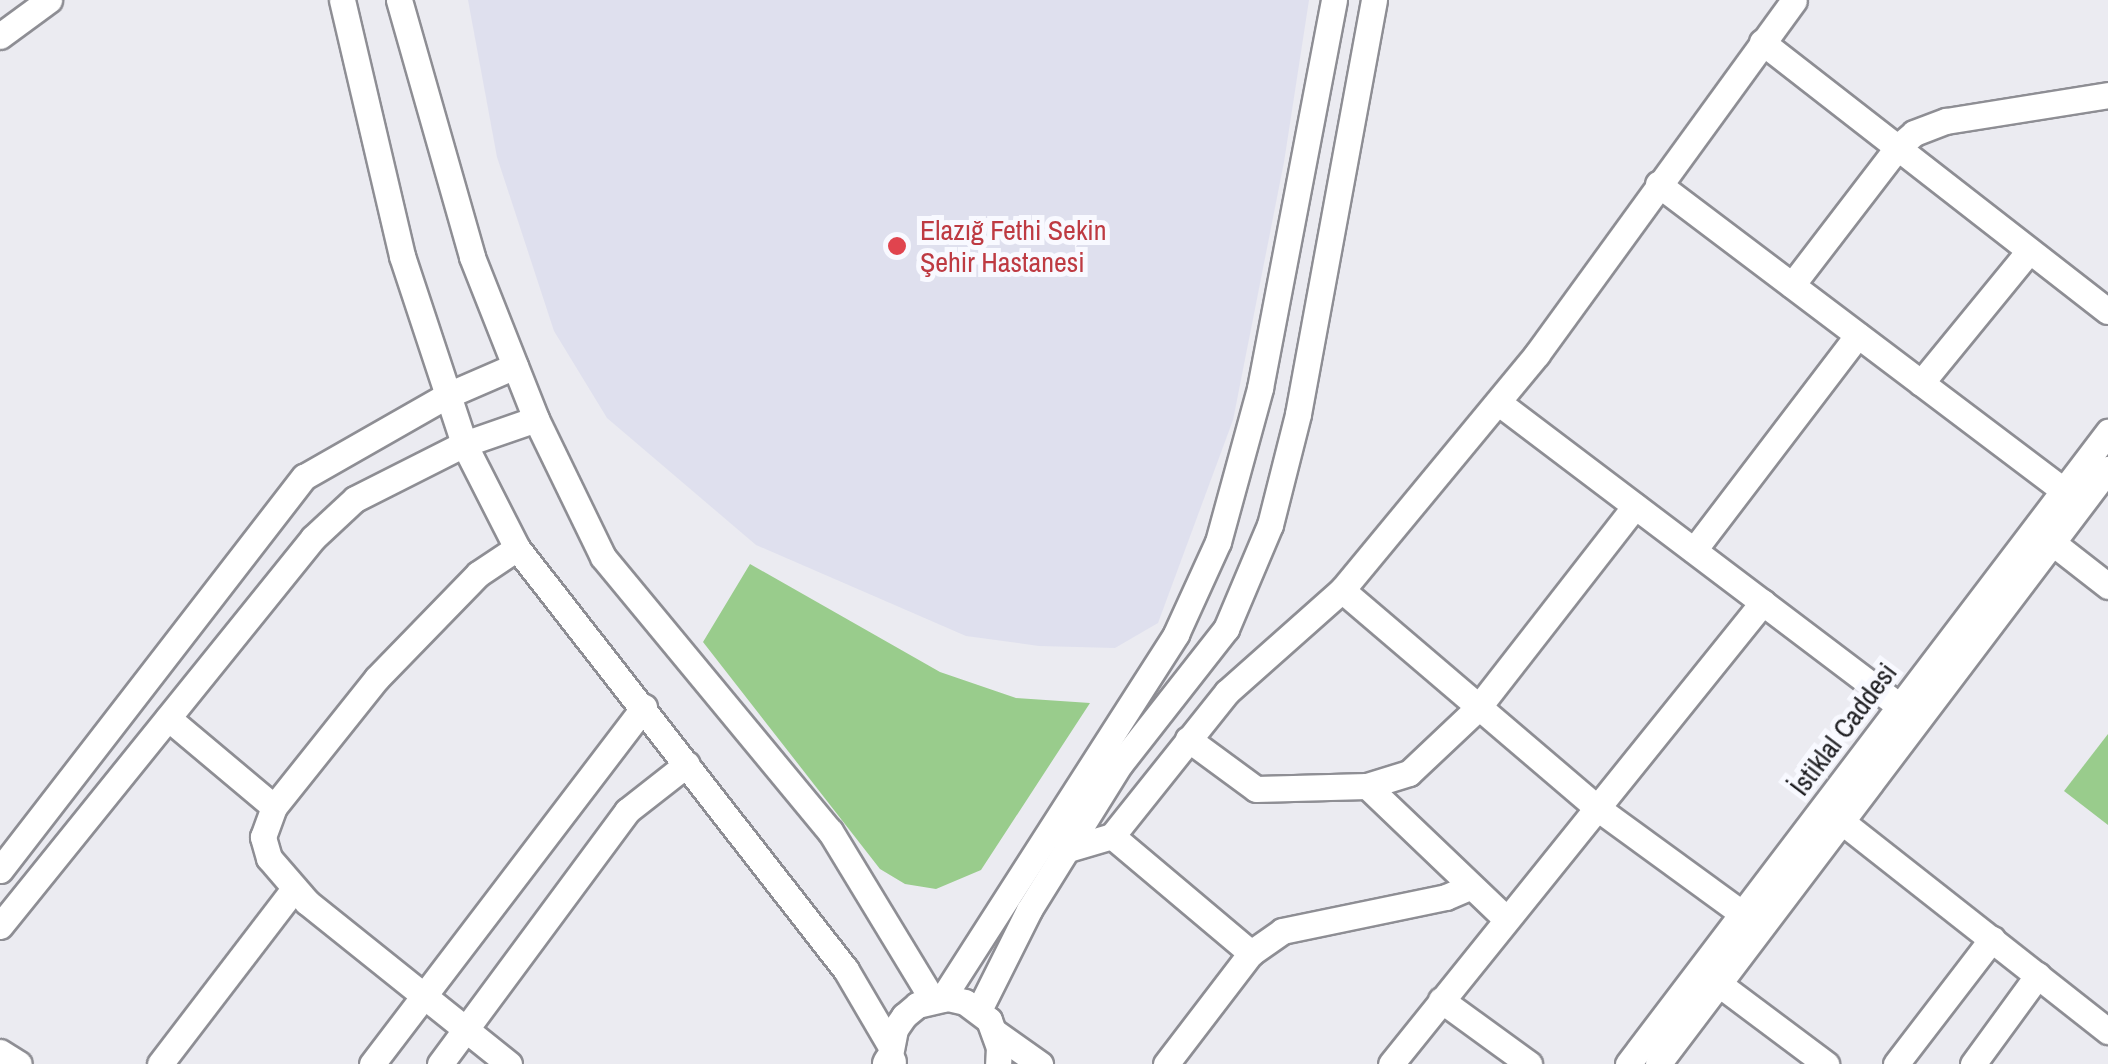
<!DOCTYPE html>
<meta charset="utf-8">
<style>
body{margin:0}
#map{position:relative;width:2108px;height:1064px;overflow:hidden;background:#ebebf1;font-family:"Archivo Narrow",sans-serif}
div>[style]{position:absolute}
.built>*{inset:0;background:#dfe0ee}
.green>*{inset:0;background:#99cc8c}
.roads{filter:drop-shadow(2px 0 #8e8e94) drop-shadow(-2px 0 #8e8e94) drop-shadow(0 2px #8e8e94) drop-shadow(0 -2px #8e8e94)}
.minor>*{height:25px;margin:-12.5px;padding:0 12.5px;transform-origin:12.5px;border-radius:12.5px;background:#fff}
.major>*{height:32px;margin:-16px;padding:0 16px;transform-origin:16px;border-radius:16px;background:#fff}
.dots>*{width:28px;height:28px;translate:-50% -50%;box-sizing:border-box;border:5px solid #f8f9ff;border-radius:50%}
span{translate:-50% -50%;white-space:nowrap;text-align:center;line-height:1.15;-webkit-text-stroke:10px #f8f9ff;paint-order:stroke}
.health-label{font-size:28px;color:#be3a42}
.left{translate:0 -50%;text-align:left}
.street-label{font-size:28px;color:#1f1f22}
</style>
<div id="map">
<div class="built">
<div style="clip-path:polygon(468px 0,1309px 0,1284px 162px,1233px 420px,1158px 623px,1115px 648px,1039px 646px,966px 636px,756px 545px,607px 418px,554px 331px,497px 157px)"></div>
</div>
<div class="green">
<div style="clip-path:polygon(750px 564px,940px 672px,1016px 698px,1090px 703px,981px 870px,936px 889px,905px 884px,880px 869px,703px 642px)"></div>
<div style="clip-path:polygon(2108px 734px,2108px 825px,2064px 791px)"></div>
</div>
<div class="roads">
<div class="minor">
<div style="left:342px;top:0;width:263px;rotate:76.8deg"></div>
<div style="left:402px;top:256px;width:198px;rotate:71.7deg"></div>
<div style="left:464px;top:444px;width:117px;rotate:63deg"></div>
<div style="left:517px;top:548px;width:535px;rotate:52.06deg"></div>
<div style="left:846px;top:970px;width:87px;rotate:59.6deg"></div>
<div style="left:399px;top:0;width:267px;rotate:74.1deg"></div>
<div style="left:472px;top:257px;width:174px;rotate:68.4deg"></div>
<div style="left:536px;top:419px;width:153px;rotate:64.1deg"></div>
<div style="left:603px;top:557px;width:356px;rotate:50.4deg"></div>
<div style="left:830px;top:831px;width:197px;rotate:58.7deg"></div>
<div style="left:0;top:36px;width:61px;rotate:-36.3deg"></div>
<div style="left:1762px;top:42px;width:438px;rotate:37.9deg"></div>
<div style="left:1658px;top:184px;width:508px;rotate:37.07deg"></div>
<div style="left:1792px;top:285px;width:174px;rotate:-52.5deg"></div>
<div style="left:1898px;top:147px;width:21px;rotate:-41deg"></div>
<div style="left:1914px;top:133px;width:34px;rotate:-21deg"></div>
<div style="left:1946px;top:121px;width:164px;rotate:-9.1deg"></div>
<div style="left:1921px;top:383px;width:171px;rotate:-50.7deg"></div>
<div style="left:1499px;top:403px;width:500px;rotate:37.12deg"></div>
<div style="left:2053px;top:543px;width:70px;rotate:38deg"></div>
<div style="left:1694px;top:550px;width:270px;rotate:-52.7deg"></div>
<div style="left:1342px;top:590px;width:339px;rotate:40.5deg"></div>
<div style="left:1600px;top:810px;width:175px;rotate:36.1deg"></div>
<div style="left:168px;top:718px;width:138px;rotate:40deg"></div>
<div style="left:1188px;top:739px;width:84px;rotate:36.3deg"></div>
<div style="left:1256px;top:789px;width:111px;rotate:-1.5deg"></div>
<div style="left:1367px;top:786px;width:192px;rotate:43.7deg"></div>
<div style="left:1367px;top:786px;width:44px;rotate:-17.2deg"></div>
<div style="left:1409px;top:773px;width:93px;rotate:-43.3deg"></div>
<div style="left:1477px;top:709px;width:257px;rotate:-52.1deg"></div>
<div style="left:1841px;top:821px;width:340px;rotate:38.2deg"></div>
<div style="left:1112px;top:836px;width:182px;rotate:40.1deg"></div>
<div style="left:1068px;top:849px;width:46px;rotate:-16.5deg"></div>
<div style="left:1112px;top:836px;width:184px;rotate:-51.4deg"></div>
<div style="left:1227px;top:692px;width:154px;rotate:-41.6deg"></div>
<div style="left:1342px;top:590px;width:306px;rotate:-50.4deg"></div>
<div style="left:1537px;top:354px;width:437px;rotate:-54deg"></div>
<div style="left:0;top:870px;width:497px;rotate:-52.3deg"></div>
<div style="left:304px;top:477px;width:166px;rotate:-29.7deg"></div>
<div style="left:448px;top:395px;width:73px;rotate:-23.4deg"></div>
<div style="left:0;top:926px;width:499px;rotate:-51.1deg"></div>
<div style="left:313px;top:538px;width:57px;rotate:-42.9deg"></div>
<div style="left:355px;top:499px;width:122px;rotate:-26.8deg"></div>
<div style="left:464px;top:444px;width:76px;rotate:-19.1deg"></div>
<div style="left:1707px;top:975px;width:149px;rotate:36.8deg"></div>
<div style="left:942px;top:999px;width:434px;rotate:-57.3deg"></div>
<div style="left:1176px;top:634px;width:101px;rotate:-65.5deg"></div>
<div style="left:1218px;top:542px;width:160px;rotate:-74.7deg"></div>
<div style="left:1260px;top:388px;width:395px;rotate:-79.2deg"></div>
<div style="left:1441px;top:1000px;width:109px;rotate:36deg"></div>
<div style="left:979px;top:1010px;width:112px;rotate:-63.4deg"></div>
<div style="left:1029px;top:910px;width:172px;rotate:-58.1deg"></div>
<div style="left:1120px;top:764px;width:172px;rotate:-51.9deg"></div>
<div style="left:1226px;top:629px;width:113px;rotate:-67.1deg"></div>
<div style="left:1270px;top:525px;width:114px;rotate:-75.8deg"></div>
<div style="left:1298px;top:414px;width:421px;rotate:-79.6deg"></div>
<div style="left:996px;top:1033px;width:54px;rotate:35.2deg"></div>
<div style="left:0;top:1052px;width:22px;rotate:32deg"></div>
<div style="left:890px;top:1055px;width:26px;rotate:-79deg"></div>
<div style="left:895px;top:1029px;width:16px;rotate:-55deg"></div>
<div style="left:904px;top:1016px;width:17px;rotate:-40deg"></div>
<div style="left:917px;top:1005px;width:32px;rotate:-13deg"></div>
<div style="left:948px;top:998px;width:17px;rotate:13deg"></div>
<div style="left:965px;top:1002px;width:30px;rotate:37deg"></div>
<div style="left:989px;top:1020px;width:29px;rotate:70deg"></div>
<div style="left:999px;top:1047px;width:17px;rotate:93deg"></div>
<div style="left:160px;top:1064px;width:220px;rotate:-52.6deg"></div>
<div style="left:372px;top:1064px;width:449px;rotate:-52.7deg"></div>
<div style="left:440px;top:1064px;width:315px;rotate:-53.5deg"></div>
<div style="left:627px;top:811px;width:76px;rotate:-38.1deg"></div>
<div style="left:509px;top:1064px;width:259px;rotate:-141.3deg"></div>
<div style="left:307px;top:902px;width:58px;rotate:-130.8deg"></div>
<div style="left:269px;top:858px;width:22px;rotate:-106deg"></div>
<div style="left:263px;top:837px;width:32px;rotate:-70deg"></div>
<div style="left:274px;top:807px;width:165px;rotate:-51.4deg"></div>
<div style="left:377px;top:678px;width:145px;rotate:-45.8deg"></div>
<div style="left:478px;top:574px;width:47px;rotate:-33.7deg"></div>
<div style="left:1166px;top:1064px;width:140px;rotate:-52.6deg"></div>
<div style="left:1251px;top:953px;width:38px;rotate:-35deg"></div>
<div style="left:1282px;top:931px;width:167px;rotate:-11.7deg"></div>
<div style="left:1446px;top:897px;width:26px;rotate:-23deg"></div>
<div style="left:1391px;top:1064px;width:593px;rotate:-51.16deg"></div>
<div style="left:1628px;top:1064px;width:794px;rotate:-52.78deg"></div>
<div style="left:1658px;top:1064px;width:746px;rotate:-52.9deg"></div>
<div style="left:1896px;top:1064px;width:158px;rotate:-52.5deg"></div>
<div style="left:1973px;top:1064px;width:110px;rotate:-53.9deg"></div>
</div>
<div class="major">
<div style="left:889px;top:1064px;width:2px;rotate:-63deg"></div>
</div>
</div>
<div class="dots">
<div style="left:897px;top:246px;background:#e0444e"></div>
</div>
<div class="health-label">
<span class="left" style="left:920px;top:246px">Elazığ Fethi Sekin<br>Şehir Hastanesi</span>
</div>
<div class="street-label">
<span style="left:1843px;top:729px;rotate:-53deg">İstiklal Caddesi</span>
</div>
</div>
